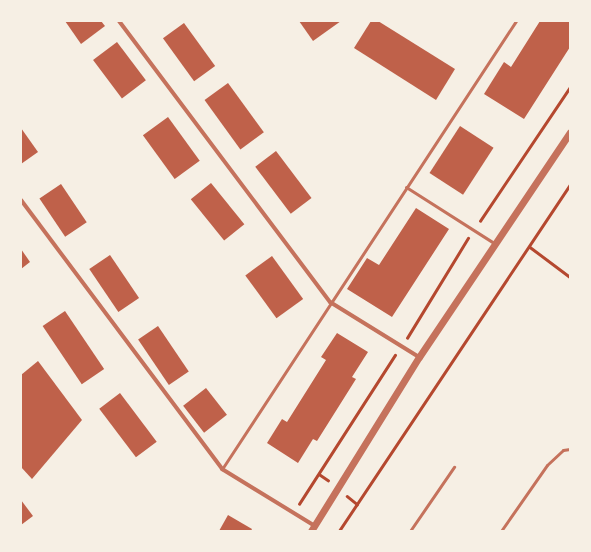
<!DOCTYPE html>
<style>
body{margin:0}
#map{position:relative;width:591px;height:552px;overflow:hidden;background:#f6efe4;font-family:"Playfair Display",serif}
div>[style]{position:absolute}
.building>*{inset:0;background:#bf614a;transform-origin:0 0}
.path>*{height:2.5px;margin:-1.25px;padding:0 1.25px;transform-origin:1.25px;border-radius:1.25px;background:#b5482f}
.service>*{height:3px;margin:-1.5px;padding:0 1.5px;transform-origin:1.5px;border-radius:1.5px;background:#c5725c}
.minor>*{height:4px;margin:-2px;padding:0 2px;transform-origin:2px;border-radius:2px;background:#c5725c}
.tertiary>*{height:7px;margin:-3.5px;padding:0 3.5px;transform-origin:3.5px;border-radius:3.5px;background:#c5725c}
span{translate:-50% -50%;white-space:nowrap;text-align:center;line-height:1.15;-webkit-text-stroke:3px #f6efe4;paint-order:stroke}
.frame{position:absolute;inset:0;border:22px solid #f6efe4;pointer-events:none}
</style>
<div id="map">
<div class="building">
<div style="clip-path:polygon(65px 21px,101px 21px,105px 26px,81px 44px)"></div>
<div style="clip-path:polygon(299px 21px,341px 21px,313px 41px)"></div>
<div style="clip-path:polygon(371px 21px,378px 21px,455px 69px,436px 100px,354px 48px)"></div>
<div style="clip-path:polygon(540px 21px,570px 21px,570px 47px,524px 119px,484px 94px,504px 62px,511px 67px)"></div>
<div style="left:184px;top:23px;width:53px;height:26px;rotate:54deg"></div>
<div style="left:117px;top:42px;width:48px;height:30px;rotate:53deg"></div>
<div style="left:228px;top:83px;width:61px;height:29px;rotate:54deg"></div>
<div style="left:168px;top:117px;width:54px;height:31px;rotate:54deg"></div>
<div style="left:460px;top:126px;width:40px;height:56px;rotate:33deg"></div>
<div style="clip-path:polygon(21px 128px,38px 152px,21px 164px)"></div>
<div style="left:276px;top:151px;width:59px;height:26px;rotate:53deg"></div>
<div style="left:211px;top:183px;width:53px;height:26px;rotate:51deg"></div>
<div style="left:61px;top:184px;width:46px;height:26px;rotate:56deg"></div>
<div style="clip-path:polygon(416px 208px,449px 229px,392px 317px,347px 289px,367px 258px,379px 265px)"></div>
<div style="clip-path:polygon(21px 249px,30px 262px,21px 269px)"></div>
<div style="left:110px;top:255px;width:52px;height:25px;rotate:56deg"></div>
<div style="left:272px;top:256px;width:53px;height:33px;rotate:54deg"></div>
<div style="left:65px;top:311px;width:70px;height:27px;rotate:56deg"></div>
<div style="left:158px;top:326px;width:55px;height:24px;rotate:56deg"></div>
<div style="clip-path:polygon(337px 333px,368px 352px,352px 377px,356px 379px,317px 441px,313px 439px,298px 463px,267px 443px,282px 419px,287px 422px,326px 360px,321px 357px)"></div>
<div style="clip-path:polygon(38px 361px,82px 420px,32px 479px,21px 467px,21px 375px)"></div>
<div style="left:206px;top:388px;width:34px;height:29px;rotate:52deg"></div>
<div style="left:120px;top:393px;width:61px;height:26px;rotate:53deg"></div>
<div style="clip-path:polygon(21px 500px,33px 516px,21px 525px)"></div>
<div style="clip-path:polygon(228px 515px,252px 529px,251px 531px,219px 531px)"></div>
</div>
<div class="path">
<div style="left:480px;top:221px;width:161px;rotate:-56.1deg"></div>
<div style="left:530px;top:247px;width:50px;rotate:36.9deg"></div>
<div style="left:407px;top:338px;width:117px;rotate:-58.6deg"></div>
<div style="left:319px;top:474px;width:11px;rotate:34deg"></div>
<div style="left:347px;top:496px;width:13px;rotate:39deg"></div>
<div style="left:299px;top:504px;width:177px;rotate:-57.2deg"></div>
<div style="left:339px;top:531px;width:416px;rotate:-56.3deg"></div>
</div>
<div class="service">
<div style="left:406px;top:187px;width:104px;rotate:32.5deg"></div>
<div style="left:222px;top:469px;width:536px;rotate:-56.73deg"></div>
<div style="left:410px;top:531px;width:78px;rotate:-55.5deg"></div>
<div style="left:501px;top:531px;width:80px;rotate:-55.1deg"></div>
<div style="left:547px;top:465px;width:22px;rotate:-43deg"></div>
<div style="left:563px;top:450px;width:7px;rotate:-8deg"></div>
</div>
<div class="minor">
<div style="left:119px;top:21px;width:351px;rotate:53.1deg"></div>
<div style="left:330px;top:302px;width:105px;rotate:31.7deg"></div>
<div style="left:21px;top:200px;width:336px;rotate:53.2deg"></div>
<div style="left:222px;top:469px;width:109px;rotate:31.5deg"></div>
</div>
<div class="tertiary">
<div style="left:311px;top:531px;width:205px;rotate:-58.2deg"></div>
<div style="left:419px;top:357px;width:271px;rotate:-56.1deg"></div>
</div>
<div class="frame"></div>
</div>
